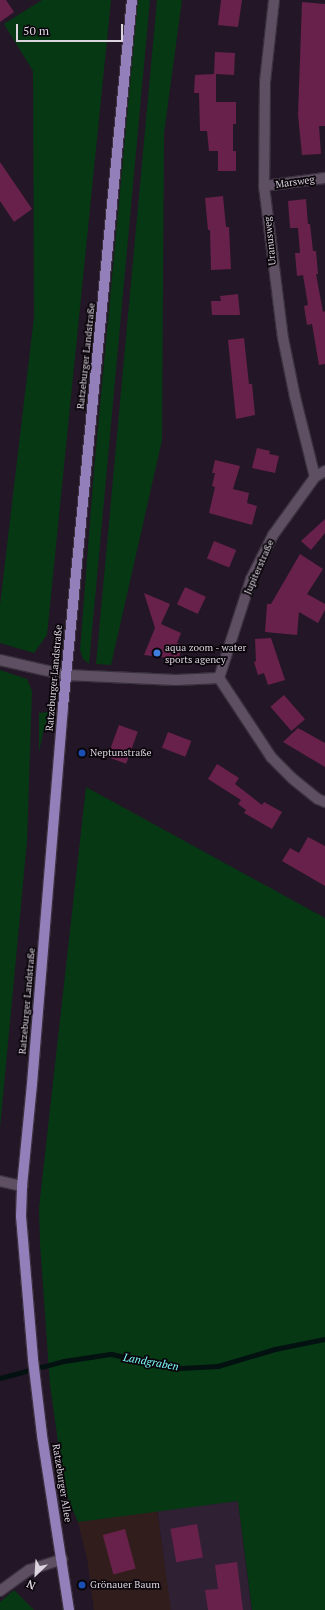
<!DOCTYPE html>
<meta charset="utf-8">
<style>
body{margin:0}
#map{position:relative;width:325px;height:1610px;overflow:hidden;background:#231727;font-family:"PT Serif",serif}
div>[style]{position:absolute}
.built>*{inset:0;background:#302034;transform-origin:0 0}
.industrial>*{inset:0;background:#311e1c}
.green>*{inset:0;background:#063814}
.stream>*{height:4.5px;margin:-2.25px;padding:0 2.25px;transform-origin:2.25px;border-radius:2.25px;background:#031111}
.building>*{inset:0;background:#68214a;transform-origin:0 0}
.roads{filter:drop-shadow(1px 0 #3a313e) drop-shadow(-1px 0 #3a313e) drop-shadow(0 1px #3a313e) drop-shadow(0 -1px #3a313e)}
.minor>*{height:10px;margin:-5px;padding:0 5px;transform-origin:5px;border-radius:5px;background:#5e5062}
.major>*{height:10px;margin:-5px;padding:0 5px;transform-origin:5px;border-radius:5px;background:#937fba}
.dots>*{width:11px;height:11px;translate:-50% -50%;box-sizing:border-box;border:2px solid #0a050b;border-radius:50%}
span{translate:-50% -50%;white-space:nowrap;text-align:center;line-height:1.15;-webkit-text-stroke:3.5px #0a050b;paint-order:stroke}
.street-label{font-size:10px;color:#dcd4df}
.poi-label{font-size:10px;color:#dcd4df}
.left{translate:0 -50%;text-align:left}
.water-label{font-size:11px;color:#7cfcfc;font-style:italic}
.north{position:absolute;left:16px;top:1554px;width:40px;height:40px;-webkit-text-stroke:3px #0a050b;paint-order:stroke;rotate:205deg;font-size:11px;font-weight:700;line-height:16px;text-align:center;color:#dcd4df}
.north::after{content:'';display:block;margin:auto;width:14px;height:18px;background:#dcd4df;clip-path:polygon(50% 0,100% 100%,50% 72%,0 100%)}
.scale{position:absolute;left:16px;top:24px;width:107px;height:18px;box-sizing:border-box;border:2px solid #dcd4df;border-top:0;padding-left:5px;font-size:12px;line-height:14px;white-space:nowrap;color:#dcd4df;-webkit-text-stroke:3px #0a050b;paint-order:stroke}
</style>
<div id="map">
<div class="built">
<div style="left:238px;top:1501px;width:110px;height:81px;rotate:83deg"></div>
</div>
<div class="industrial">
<div style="clip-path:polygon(157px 1510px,171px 1610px,94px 1610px,87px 1558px,78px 1522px)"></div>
</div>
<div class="green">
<div style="clip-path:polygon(42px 0,111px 0,47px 635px,34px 653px,0 643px,0 605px,34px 317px,33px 71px,4px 24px)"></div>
<div style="clip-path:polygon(138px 0,150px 0,89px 664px,83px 659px,80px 650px,94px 470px)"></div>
<div style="clip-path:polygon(157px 0,182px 0,164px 133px,162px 440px,111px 665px,96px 664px)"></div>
<div style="clip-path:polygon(0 670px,27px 679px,32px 691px,27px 841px,0 1128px)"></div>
<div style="clip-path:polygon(49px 712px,43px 733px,39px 752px,39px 713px)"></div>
<div style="clip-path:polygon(86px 787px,325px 918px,325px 1610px,252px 1610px,238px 1501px,78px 1522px,65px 1492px,50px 1385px,40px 1243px,39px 1208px)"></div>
<div style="clip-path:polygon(14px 1590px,34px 1610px,0 1610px,0 1602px)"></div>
</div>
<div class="stream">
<div style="left:0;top:1378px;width:66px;rotate:-14.9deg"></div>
<div style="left:64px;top:1361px;width:48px;rotate:-8.5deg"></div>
<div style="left:111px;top:1354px;width:71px;rotate:11.3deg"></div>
<div style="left:181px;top:1368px;width:37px;rotate:-3deg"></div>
<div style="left:218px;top:1366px;width:59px;rotate:-16.6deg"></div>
<div style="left:275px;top:1349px;width:51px;rotate:-11.3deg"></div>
</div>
<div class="building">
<div style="clip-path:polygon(0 0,6px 0,14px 12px,0 22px)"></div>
<div style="clip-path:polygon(221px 0,242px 0,238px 27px,218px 25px)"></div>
<div style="clip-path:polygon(302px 2px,325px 4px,325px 126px,319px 126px,321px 154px,302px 155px,298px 115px)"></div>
<div style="clip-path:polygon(215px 52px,235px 53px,234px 75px,216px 74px,216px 102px,236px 102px,236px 124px,233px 124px,233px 151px,236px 151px,236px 171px,218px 171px,218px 151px,209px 151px,207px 131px,200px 131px,199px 93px,194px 93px,195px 75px,214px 74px)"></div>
<div style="clip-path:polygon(0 162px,32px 209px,14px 222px,0 201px)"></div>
<div style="clip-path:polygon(223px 196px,226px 227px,229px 227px,231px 269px,211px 270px,210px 230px,208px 230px,205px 198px)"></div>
<div style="clip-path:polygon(306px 199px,308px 224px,310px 224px,313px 251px,316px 251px,318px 274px,316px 274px,323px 312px,325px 311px,325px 364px,319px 365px,312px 324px,307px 325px,304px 306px,308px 305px,303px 275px,297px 276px,295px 253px,300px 253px,298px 228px,290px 228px,288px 201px)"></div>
<div style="clip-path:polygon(238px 294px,240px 315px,212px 315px,211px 301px,221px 301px,220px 296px)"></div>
<div style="clip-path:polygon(244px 338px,249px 384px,252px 384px,255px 415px,236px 419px,228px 340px)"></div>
<div style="clip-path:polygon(257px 448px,270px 451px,269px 454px,279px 456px,275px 473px,252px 468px)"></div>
<div style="clip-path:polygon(215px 460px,240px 466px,233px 489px,249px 493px,247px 503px,257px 506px,252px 525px,209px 513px,215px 487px,212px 486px,215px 473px,212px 473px)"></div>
<div style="clip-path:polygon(325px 519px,325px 533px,311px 550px,301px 541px)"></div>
<div style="left:214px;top:541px;width:24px;height:19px;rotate:22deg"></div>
<div style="clip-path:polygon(300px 554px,323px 569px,307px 594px,325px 604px,325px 610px,318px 623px,299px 612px,297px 635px,265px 632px,267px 604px,271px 604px)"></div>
<div style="left:185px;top:587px;width:23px;height:19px;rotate:25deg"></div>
<div style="clip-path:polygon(144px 593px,170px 604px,161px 624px,181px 633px,177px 643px,184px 645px,178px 659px,144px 655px,155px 628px)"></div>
<div style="clip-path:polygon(271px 638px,285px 680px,268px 685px,264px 673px,258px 675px,254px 662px,256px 661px,255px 639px)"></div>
<div style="left:284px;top:695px;width:32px;height:18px;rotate:49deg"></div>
<div style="left:119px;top:725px;width:20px;height:34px;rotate:20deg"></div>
<div style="clip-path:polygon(298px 728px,325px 743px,325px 767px,283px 742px)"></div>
<div style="left:168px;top:732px;width:25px;height:17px;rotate:21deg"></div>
<div style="clip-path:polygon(217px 764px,239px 778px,235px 784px,262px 805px,264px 802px,282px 812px,272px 829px,244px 813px,246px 810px,238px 804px,241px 800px,208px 779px)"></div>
<div style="clip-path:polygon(308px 837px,325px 846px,325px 886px,282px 861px,290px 848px,299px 853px)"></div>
<div style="left:197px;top:1524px;width:34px;height:27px;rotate:80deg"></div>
<div style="left:125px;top:1529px;width:41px;height:23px;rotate:75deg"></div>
<div style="clip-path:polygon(237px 1562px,243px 1610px,208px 1610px,205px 1590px,218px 1589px,215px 1565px)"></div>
</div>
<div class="roads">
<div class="minor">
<div style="left:274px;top:0;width:81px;rotate:96.3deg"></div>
<div style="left:265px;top:81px;width:105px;rotate:90.5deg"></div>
<div style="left:264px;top:186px;width:153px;rotate:82.9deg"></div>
<div style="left:283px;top:338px;width:60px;rotate:78.5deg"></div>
<div style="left:295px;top:397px;width:82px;rotate:76deg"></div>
<div style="left:264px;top:186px;width:62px;rotate:-7.5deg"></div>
<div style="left:0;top:660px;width:68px;rotate:12.8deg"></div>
<div style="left:66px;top:675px;width:110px;rotate:2.6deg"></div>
<div style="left:176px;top:680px;width:43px;rotate:-2.7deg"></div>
<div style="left:219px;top:678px;width:95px;rotate:56.6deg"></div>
<div style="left:271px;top:757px;width:31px;rotate:45deg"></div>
<div style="left:293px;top:779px;width:32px;rotate:39deg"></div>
<div style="left:318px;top:799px;width:8px;rotate:23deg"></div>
<div style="left:219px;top:678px;width:104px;rotate:-72.1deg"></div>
<div style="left:251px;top:579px;width:49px;rotate:-63.4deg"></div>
<div style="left:273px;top:535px;width:72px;rotate:-54.1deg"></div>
<div style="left:315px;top:477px;width:12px;rotate:-31deg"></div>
<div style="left:0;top:1181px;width:23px;rotate:13deg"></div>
<div style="left:0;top:1591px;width:36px;rotate:-36deg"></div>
<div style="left:29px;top:1570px;width:35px;rotate:-18deg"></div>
</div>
<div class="major">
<div style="left:69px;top:1610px;width:177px;rotate:-98.8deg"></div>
<div style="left:42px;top:1435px;width:77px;rotate:-96.8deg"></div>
<div style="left:33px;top:1359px;width:144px;rotate:-94.8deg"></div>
<div style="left:21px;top:1216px;width:30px;rotate:-88deg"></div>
<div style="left:22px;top:1186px;width:102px;rotate:-84.4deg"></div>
<div style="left:32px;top:1084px;width:378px;rotate:-85.3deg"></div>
<div style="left:63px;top:707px;width:710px;rotate:-84.43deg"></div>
</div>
</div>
<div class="dots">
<div style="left:157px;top:653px;background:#3f7fe0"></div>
<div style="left:82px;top:753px;background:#1a4fb4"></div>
<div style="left:82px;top:1585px;background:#1a4fb4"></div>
</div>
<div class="street-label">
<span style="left:295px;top:182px;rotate:-8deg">Marsweg</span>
<span style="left:270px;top:241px;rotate:-96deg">Uranusweg</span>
<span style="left:86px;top:356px;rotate:-84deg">Ratzeburger Landstraße</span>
<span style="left:259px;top:567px;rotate:-66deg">Jupiterstraße</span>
<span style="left:54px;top:678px;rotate:-85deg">Ratzeburger Landstraße</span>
<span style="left:27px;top:1001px;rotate:-85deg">Ratzeburger Landstraße</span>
<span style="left:62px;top:1483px;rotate:81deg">Ratzeburger Allee</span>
</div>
<div class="poi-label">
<span class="left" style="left:165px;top:653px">aqua zoom - water<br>sports agency</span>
<span class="left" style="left:90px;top:753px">Neptunstraße</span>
<span class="left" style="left:90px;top:1585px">Grönauer Baum</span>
</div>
<div class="water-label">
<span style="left:151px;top:1362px;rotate:10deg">Landgraben</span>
</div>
<div class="north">N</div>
<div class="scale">50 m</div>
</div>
